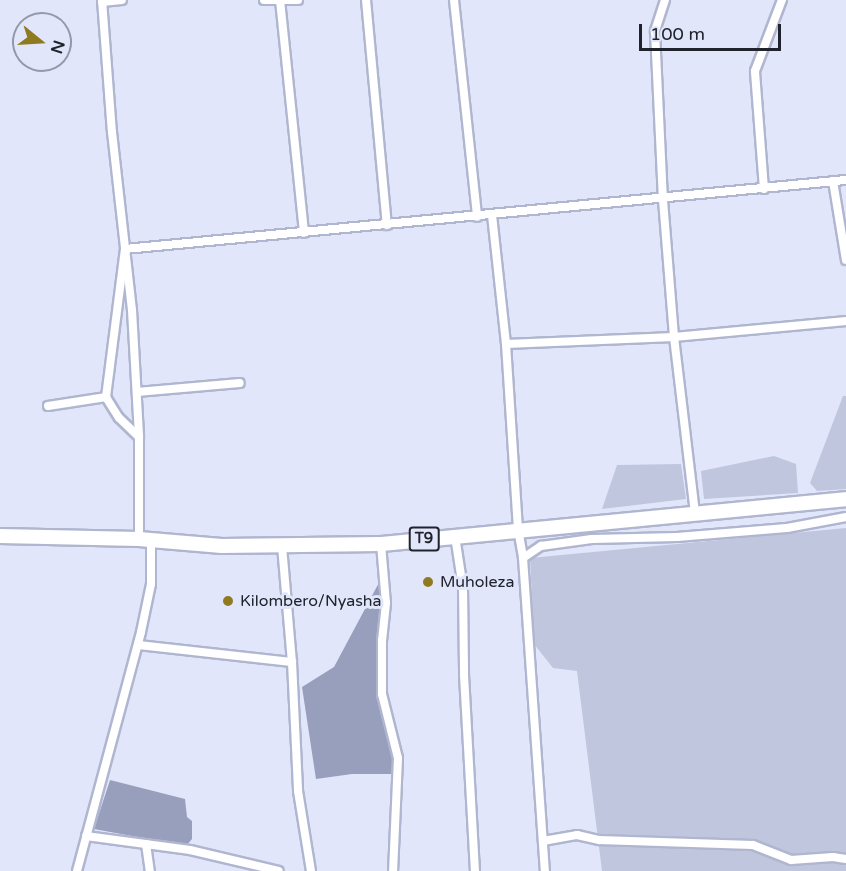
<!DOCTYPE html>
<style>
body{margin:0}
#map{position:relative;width:846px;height:871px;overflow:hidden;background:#e1e6fb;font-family:"Varela Round",sans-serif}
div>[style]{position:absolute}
.green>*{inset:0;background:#c0c6de}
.forest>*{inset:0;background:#989fbd}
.roads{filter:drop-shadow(2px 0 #b0b6cf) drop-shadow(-2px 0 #b0b6cf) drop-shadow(0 2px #b0b6cf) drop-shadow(0 -2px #b0b6cf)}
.street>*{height:8px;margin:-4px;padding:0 4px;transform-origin:4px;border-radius:4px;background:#fff}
.highway>*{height:14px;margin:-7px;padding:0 7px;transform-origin:7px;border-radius:7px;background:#fff}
.dots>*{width:16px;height:16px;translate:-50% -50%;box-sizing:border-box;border:3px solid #e1e6fb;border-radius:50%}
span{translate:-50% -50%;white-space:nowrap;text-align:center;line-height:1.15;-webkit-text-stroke:6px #e1e6fb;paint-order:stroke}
.shield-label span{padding:2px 4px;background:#e1e6fb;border:2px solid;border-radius:4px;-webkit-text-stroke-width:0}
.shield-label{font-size:15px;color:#21232c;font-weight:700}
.poi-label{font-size:16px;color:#21232c}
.left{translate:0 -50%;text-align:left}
.north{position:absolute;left:12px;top:12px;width:60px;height:60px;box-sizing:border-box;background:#e1e6fb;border:2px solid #9498a8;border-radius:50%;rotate:108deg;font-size:16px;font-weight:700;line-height:24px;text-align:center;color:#21232c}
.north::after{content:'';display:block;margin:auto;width:21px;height:27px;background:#907a20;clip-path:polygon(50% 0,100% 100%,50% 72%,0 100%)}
.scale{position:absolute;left:639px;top:24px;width:142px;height:27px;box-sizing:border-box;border:3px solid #21232c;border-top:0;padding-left:8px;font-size:18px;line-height:21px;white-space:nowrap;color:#21232c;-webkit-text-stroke:4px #e1e6fb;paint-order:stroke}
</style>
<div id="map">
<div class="green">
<div style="clip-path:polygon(843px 396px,846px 396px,846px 489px,817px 491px,810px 483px)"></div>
<div style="clip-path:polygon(774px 456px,796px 464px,798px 493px,704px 499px,701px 471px)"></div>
<div style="clip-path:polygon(681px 464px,686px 499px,602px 509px,617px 465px)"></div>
<div style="clip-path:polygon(846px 528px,846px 871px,602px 871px,577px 671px,553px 668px,534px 644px,530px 558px)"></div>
</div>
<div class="forest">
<div style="clip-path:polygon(382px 577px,384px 616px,378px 644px,377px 694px,393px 762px,393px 774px,352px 774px,316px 779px,302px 687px,334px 667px)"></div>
<div style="clip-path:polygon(110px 780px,185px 799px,187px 817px,192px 821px,192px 839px,186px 846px,94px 829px)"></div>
</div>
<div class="roads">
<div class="street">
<div style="left:102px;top:0;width:132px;rotate:85.7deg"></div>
<div style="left:112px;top:132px;width:179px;rotate:83.6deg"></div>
<div style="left:132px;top:310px;width:127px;rotate:86.8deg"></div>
<div style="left:139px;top:437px;width:102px;rotate:90deg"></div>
<div style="left:264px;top:0;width:34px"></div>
<div style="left:280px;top:0;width:234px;rotate:84.1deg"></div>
<div style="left:366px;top:0;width:226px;rotate:84.7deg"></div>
<div style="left:454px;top:0;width:218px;rotate:83.9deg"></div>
<div style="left:665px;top:0;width:33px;rotate:108deg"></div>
<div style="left:655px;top:31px;width:169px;rotate:87.3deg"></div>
<div style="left:663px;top:200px;width:137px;rotate:85.4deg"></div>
<div style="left:674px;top:337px;width:176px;rotate:83.2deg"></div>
<div style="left:102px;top:2px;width:20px;rotate:-6deg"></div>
<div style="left:833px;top:181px;width:80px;rotate:80.7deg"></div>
<div style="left:764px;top:189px;width:118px;rotate:-94.4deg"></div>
<div style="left:755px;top:71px;width:76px;rotate:-69.2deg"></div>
<div style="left:492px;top:215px;width:130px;rotate:83.8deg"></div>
<div style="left:506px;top:344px;width:185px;rotate:86.3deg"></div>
<div style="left:518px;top:529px;width:29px;rotate:80deg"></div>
<div style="left:523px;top:558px;width:314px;rotate:86deg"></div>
<div style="left:506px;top:344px;width:168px;rotate:-2.4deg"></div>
<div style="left:674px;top:337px;width:173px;rotate:-5.3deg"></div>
<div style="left:137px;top:392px;width:103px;rotate:-5deg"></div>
<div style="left:48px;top:406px;width:59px;rotate:-8.8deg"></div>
<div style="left:139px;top:437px;width:28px;rotate:-136deg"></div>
<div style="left:119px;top:418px;width:25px;rotate:-122deg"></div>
<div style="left:106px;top:397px;width:149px;rotate:-82.7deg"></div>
<div style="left:125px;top:249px;width:724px;rotate:-5.47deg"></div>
<div style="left:455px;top:536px;width:53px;rotate:81.3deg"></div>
<div style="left:463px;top:588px;width:87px;rotate:89.3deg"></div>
<div style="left:464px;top:675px;width:196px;rotate:86.8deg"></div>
<div style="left:381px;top:544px;width:59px;rotate:85.2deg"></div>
<div style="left:386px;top:603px;width:37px;rotate:96deg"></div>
<div style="left:382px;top:640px;width:54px;rotate:90deg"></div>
<div style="left:382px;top:694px;width:66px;rotate:76deg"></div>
<div style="left:398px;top:758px;width:113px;rotate:92.5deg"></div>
<div style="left:282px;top:546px;width:116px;rotate:85.1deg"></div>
<div style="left:292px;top:662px;width:129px;rotate:87.3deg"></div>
<div style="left:298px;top:791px;width:81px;rotate:80.8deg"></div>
<div style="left:523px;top:558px;width:22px;rotate:-34deg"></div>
<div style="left:541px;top:546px;width:51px;rotate:-7.8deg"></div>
<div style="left:592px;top:539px;width:85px;rotate:-1.3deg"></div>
<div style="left:677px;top:537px;width:110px;rotate:-4.7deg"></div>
<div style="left:787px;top:528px;width:60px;rotate:-10.6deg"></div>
<div style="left:138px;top:645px;width:155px;rotate:6.3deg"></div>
<div style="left:86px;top:836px;width:105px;rotate:7.7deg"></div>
<div style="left:190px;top:850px;width:91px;rotate:13.3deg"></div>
<div style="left:543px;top:841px;width:35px;rotate:-10deg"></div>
<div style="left:577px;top:835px;width:23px;rotate:13deg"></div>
<div style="left:599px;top:840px;width:154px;rotate:1.9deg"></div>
<div style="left:753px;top:845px;width:41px;rotate:21.5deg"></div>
<div style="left:791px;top:860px;width:42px;rotate:-4.1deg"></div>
<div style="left:833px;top:857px;width:13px;rotate:9deg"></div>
<div style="left:146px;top:844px;width:27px;rotate:82deg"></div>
<div style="left:77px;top:871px;width:247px;rotate:-75deg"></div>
<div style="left:141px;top:632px;width:49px;rotate:-78.2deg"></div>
<div style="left:151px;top:584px;width:44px;rotate:-90deg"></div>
</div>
<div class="highway">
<div style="left:0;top:536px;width:139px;rotate:1.2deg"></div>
<div style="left:139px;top:539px;width:83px;rotate:4.8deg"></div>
<div style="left:222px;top:546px;width:159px;rotate:-0.7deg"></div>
<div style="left:381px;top:544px;width:467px;rotate:-5.5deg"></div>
</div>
</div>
<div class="dots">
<div style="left:428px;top:582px;background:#907a20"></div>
<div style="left:228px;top:601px;background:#907a20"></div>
</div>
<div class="shield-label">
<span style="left:424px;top:539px">T9</span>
</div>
<div class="poi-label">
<span class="left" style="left:440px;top:582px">Muholeza</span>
<span class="left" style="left:240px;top:601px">Kilombero/Nyasha</span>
</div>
<div class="north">N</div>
<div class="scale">100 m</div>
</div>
